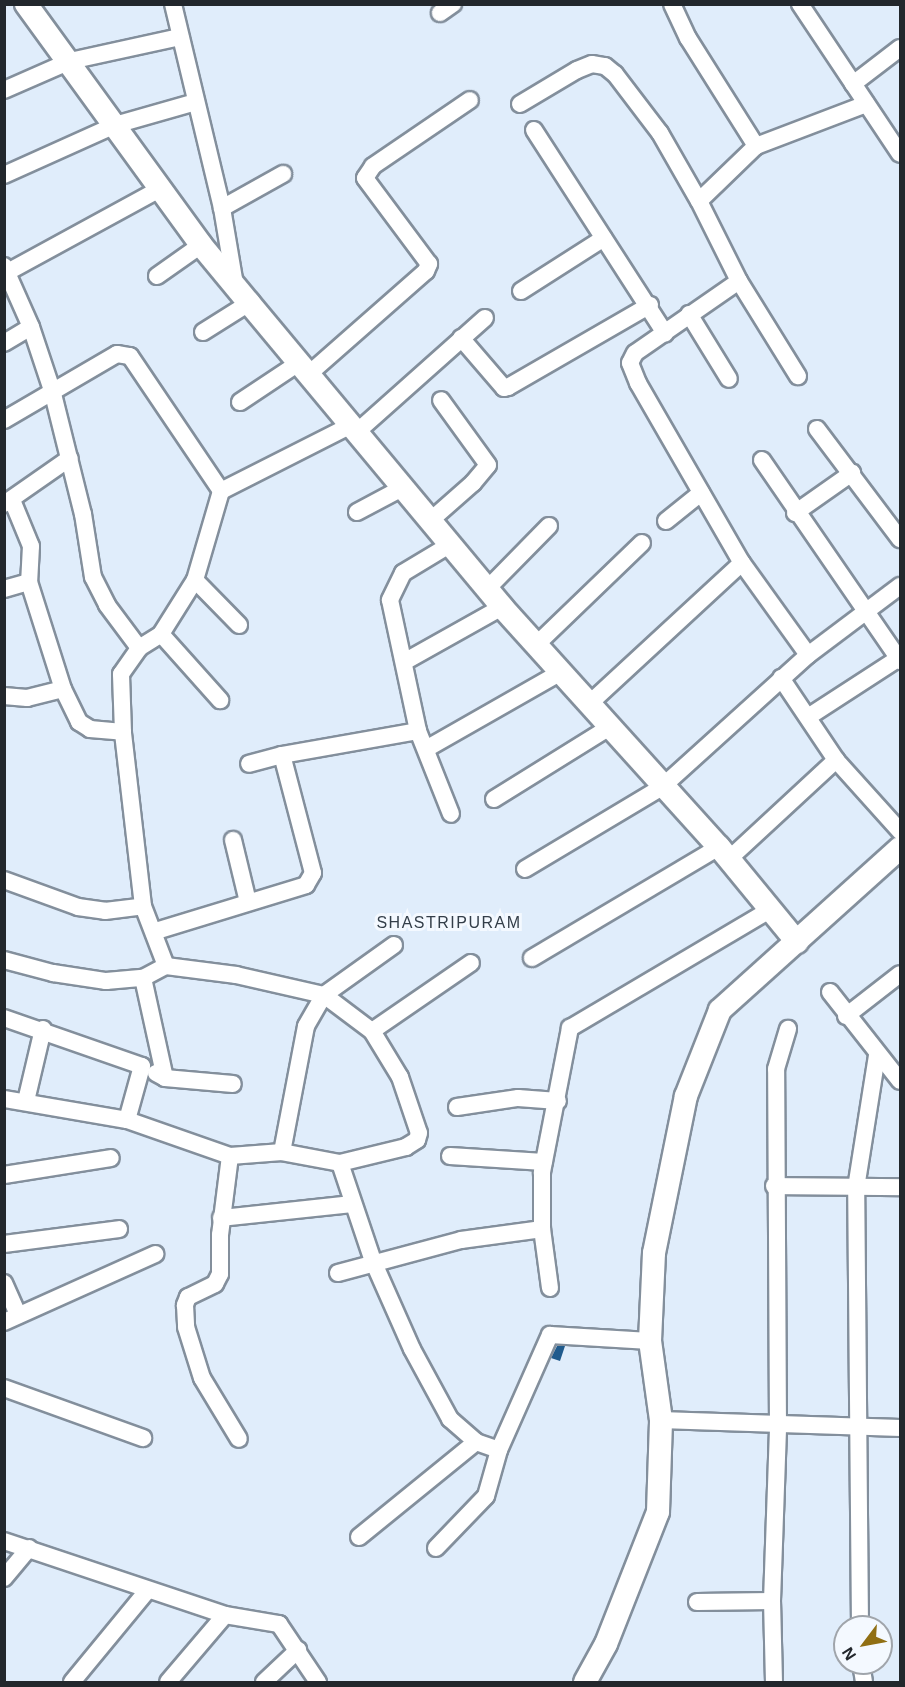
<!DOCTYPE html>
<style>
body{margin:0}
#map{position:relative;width:905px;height:1687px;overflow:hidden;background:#e0edfb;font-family:Arial,sans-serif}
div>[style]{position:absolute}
.building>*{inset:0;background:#205b8d}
.roads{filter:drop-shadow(2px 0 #838f9c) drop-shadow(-2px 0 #838f9c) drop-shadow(0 2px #838f9c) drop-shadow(0 -2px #838f9c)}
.street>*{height:16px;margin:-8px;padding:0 8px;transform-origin:8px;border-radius:8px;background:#fff}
.secondary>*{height:22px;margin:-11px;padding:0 11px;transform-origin:11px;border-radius:11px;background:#fff}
span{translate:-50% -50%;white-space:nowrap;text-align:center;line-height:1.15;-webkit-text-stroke:6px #f4f9ff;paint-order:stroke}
.neighbourhood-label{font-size:16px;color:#333e49;letter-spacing:1.5px}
.frame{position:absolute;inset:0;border:6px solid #22272c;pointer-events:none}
.north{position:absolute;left:833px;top:1615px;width:60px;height:60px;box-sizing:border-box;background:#f4f9ff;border:2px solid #a0a5ab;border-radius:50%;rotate:238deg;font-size:16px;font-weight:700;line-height:24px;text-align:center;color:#22272c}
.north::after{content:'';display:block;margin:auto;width:21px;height:27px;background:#906f14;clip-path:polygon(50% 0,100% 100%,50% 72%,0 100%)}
</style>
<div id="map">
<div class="building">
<div style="clip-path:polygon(557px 1346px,565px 1346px,560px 1361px,551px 1358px)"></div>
</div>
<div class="roads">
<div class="street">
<div style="left:173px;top:4px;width:210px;rotate:76.5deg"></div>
<div style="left:222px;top:208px;width:78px;rotate:80.4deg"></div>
<div style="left:672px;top:4px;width:38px;rotate:65deg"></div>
<div style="left:688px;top:38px;width:128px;rotate:57.8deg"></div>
<div style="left:756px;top:146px;width:118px;rotate:-20.9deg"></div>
<div style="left:800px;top:4px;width:180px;rotate:56.3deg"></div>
<div style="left:440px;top:13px;width:16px;rotate:-35deg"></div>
<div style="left:853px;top:84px;width:59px;rotate:-37.5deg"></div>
<div style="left:4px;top:90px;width:72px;rotate:-23.7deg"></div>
<div style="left:70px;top:61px;width:113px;rotate:-12.3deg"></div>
<div style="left:520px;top:104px;width:66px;rotate:-30.8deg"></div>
<div style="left:577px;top:70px;width:16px;rotate:-22deg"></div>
<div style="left:592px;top:64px;width:13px;rotate:9deg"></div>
<div style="left:605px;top:66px;width:13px;rotate:39deg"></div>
<div style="left:615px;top:74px;width:74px;rotate:52.7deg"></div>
<div style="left:660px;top:133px;width:78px;rotate:60.2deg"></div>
<div style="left:534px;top:130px;width:242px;rotate:57.2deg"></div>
<div style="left:756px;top:146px;width:79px;rotate:136deg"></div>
<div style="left:699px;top:201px;width:89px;rotate:63.4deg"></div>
<div style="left:739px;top:281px;width:126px;rotate:145.3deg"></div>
<div style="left:635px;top:353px;width:11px;rotate:117deg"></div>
<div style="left:630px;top:363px;width:22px;rotate:68deg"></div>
<div style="left:638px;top:383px;width:208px;rotate:60deg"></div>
<div style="left:742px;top:563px;width:113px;rotate:54.3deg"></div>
<div style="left:4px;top:175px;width:122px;rotate:-24.2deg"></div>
<div style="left:115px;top:125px;width:84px;rotate:-15.9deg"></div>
<div style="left:222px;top:208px;width:70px;rotate:-29.1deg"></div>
<div style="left:4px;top:266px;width:67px;rotate:66.1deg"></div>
<div style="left:31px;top:327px;width:66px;rotate:71.6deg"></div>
<div style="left:52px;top:390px;width:128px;rotate:76deg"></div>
<div style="left:83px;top:514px;width:64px;rotate:81deg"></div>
<div style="left:93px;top:577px;width:31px;rotate:63deg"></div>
<div style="left:107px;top:605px;width:54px;rotate:53.3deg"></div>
<div style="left:4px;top:274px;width:180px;rotate:-28.6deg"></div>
<div style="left:157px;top:276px;width:54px;rotate:-35.2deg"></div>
<div style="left:739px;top:281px;width:112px;rotate:58.2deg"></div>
<div style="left:521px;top:291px;width:98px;rotate:-32.6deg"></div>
<div style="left:689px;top:314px;width:76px;rotate:58.4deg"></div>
<div style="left:203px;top:332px;width:54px;rotate:-32.2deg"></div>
<div style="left:461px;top:338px;width:66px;rotate:49.3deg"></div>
<div style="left:504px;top:388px;width:4px;rotate:-14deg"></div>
<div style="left:508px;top:387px;width:164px;rotate:-30deg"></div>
<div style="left:4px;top:343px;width:31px;rotate:-31deg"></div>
<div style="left:310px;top:373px;width:154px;rotate:-41.3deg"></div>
<div style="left:426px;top:271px;width:8px;rotate:-67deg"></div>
<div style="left:429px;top:264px;width:107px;rotate:-126.7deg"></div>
<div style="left:365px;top:178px;width:14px;rotate:-56deg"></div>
<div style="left:373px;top:166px;width:117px;rotate:-34.2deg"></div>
<div style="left:240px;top:402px;width:72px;rotate:-33.7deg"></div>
<div style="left:4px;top:420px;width:131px;rotate:-30.3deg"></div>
<div style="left:117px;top:354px;width:13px;rotate:9deg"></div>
<div style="left:130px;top:356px;width:163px;rotate:56deg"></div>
<div style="left:221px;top:491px;width:148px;rotate:-26.9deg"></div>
<div style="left:817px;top:429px;width:138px;rotate:53deg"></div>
<div style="left:358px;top:431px;width:170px;rotate:-41.7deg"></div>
<div style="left:762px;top:460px;width:244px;rotate:55.5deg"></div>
<div style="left:12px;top:500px;width:50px;rotate:67.6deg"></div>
<div style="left:31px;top:546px;width:36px;rotate:93deg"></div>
<div style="left:29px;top:582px;width:112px;rotate:72.4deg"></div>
<div style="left:63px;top:689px;width:37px;rotate:64deg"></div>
<div style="left:79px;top:722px;width:13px;rotate:32deg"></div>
<div style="left:90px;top:729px;width:33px;rotate:5deg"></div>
<div style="left:4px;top:504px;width:80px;rotate:-34.9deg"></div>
<div style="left:357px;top:512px;width:53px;rotate:-28deg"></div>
<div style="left:795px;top:513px;width:70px;rotate:-35.1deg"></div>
<div style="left:431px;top:520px;width:56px;rotate:-41.4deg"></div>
<div style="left:473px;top:483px;width:23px;rotate:-50deg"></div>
<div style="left:488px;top:465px;width:80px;rotate:-125.9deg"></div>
<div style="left:666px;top:521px;width:45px;rotate:-38.7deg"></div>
<div style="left:451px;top:544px;width:56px;rotate:148.9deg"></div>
<div style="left:403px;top:573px;width:30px;rotate:116deg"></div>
<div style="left:390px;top:600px;width:134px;rotate:77.9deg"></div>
<div style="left:418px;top:731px;width:89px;rotate:68.3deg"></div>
<div style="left:195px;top:580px;width:63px;rotate:45.6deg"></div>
<div style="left:488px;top:588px;width:87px;rotate:-45.5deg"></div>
<div style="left:4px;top:589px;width:26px;rotate:-16deg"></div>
<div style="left:161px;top:634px;width:89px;rotate:48.2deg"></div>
<div style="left:536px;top:645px;width:147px;rotate:-43.9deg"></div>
<div style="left:404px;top:662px;width:112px;rotate:-29.3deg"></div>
<div style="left:781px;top:678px;width:99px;rotate:56.1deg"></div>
<div style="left:836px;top:760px;width:96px;rotate:48deg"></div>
<div style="left:4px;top:696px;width:23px;rotate:5deg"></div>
<div style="left:27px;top:698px;width:37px;rotate:-14deg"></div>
<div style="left:589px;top:704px;width:208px;rotate:-42.7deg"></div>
<div style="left:808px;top:717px;width:108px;rotate:-33deg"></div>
<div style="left:426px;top:749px;width:153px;rotate:-29.7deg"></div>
<div style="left:282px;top:755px;width:138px;rotate:-10deg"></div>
<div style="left:494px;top:799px;width:134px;rotate:-31.9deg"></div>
<div style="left:233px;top:840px;width:64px;rotate:76.4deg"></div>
<div style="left:729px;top:859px;width:146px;rotate:-42.8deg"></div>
<div style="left:525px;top:869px;width:160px;rotate:-30.9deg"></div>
<div style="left:662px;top:787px;width:197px;rotate:-42.1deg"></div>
<div style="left:808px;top:655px;width:115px;rotate:-36.9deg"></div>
<div style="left:4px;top:880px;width:79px;rotate:20deg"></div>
<div style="left:78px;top:907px;width:27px;rotate:8deg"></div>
<div style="left:105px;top:911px;width:38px;rotate:-7deg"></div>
<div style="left:156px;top:931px;width:157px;rotate:-17deg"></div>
<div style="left:306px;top:885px;width:14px;rotate:-60deg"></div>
<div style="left:313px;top:873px;width:122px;rotate:-104.7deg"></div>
<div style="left:282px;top:755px;width:34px;rotate:165deg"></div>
<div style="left:532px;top:958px;width:217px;rotate:-30.7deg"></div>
<div style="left:4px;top:960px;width:51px;rotate:14.9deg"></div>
<div style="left:53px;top:973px;width:54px;rotate:8.6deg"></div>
<div style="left:106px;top:981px;width:37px;rotate:-5deg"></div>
<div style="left:143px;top:978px;width:26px;rotate:-28deg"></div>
<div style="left:166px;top:966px;width:71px;rotate:7.3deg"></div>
<div style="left:236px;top:975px;width:90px;rotate:12.8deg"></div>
<div style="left:324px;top:995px;width:60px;rotate:36.9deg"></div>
<div style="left:372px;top:1031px;width:54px;rotate:58.7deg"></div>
<div style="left:400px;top:1077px;width:59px;rotate:71.3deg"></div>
<div style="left:419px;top:1133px;width:7px;rotate:106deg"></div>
<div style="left:417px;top:1140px;width:13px;rotate:148deg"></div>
<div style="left:406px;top:1147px;width:68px;rotate:166.4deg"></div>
<div style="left:340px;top:1163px;width:59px;rotate:-169.3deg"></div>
<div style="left:282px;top:1152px;width:52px;rotate:175.6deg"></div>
<div style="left:230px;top:1156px;width:109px;rotate:-160.7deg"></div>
<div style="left:127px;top:1120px;width:125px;rotate:-170.3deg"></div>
<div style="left:166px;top:966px;width:64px;rotate:-111deg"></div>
<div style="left:143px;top:906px;width:175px;rotate:-96.6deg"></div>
<div style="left:123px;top:732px;width:58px;rotate:-92deg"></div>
<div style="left:121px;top:674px;width:32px;rotate:-55deg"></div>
<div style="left:139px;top:648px;width:26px;rotate:-32deg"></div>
<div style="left:161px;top:634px;width:64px;rotate:-57.8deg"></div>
<div style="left:195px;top:580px;width:93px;rotate:-73.7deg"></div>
<div style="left:143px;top:978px;width:102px;rotate:77.6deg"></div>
<div style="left:830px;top:992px;width:113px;rotate:51.8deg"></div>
<div style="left:846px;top:1016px;width:68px;rotate:-37.9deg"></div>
<div style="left:4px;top:1018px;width:146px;rotate:19.2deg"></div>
<div style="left:142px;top:1066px;width:56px;rotate:105.5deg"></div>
<div style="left:372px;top:1031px;width:120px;rotate:-34.5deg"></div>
<div style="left:156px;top:1073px;width:10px;rotate:29deg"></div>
<div style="left:165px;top:1078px;width:68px;rotate:5deg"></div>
<div style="left:26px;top:1101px;width:74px;rotate:-76.7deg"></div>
<div style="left:457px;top:1107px;width:62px;rotate:-8.4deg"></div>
<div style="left:518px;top:1098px;width:40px;rotate:4.3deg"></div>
<div style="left:282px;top:1152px;width:128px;rotate:-79.2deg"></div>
<div style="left:306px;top:1026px;width:36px;rotate:-60deg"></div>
<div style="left:324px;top:995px;width:86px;rotate:-35.5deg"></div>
<div style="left:230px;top:1156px;width:80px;rotate:97.2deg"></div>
<div style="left:220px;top:1235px;width:39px;rotate:90deg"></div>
<div style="left:220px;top:1274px;width:11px;rotate:117deg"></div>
<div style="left:215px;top:1284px;width:30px;rotate:154deg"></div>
<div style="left:188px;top:1297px;width:9px;rotate:111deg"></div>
<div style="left:185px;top:1305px;width:22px;rotate:87deg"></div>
<div style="left:186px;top:1327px;width:53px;rotate:72.6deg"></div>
<div style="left:202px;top:1378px;width:71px;rotate:58.8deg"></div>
<div style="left:450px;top:1156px;width:94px;rotate:3.7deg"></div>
<div style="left:340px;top:1163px;width:103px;rotate:71.4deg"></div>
<div style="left:373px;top:1261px;width:96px;rotate:66.1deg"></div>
<div style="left:412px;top:1349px;width:80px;rotate:61.5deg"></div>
<div style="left:450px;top:1419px;width:35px;rotate:41deg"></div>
<div style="left:4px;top:1175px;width:108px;rotate:-9deg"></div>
<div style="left:774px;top:1186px;width:126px;rotate:0.5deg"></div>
<div style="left:221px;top:1218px;width:131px;rotate:-6.1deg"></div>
<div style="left:4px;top:1244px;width:116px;rotate:-7.4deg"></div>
<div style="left:338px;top:1273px;width:127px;rotate:-15deg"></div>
<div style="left:461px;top:1240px;width:82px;rotate:-7.7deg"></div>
<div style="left:4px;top:1283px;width:35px;rotate:66deg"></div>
<div style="left:550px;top:1288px;width:60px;rotate:-97.7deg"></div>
<div style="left:542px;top:1229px;width:57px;rotate:-90deg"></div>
<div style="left:542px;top:1172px;width:147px;rotate:-79deg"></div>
<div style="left:570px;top:1028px;width:234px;rotate:-30.6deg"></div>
<div style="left:4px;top:1322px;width:166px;rotate:-24.2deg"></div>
<div style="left:4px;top:1388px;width:148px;rotate:19.8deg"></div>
<div style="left:661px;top:1420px;width:239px;rotate:1.9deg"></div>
<div style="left:359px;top:1537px;width:151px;rotate:-39.1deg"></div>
<div style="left:476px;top:1442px;width:24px;rotate:19deg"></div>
<div style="left:4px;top:1541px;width:233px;rotate:18.5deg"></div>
<div style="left:225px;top:1615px;width:55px;rotate:9.5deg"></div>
<div style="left:279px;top:1624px;width:70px;rotate:56.1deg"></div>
<div style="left:436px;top:1548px;width:72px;rotate:-46.1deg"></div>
<div style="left:486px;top:1496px;width:48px;rotate:-74.2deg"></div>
<div style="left:499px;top:1450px;width:126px;rotate:-66.1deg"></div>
<div style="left:550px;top:1335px;width:100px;rotate:3.4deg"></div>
<div style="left:4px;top:1578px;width:39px;rotate:-50deg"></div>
<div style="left:697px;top:1602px;width:75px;rotate:-0.8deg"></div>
<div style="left:860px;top:1627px;width:439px;rotate:-90.5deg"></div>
<div style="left:856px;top:1188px;width:135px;rotate:-81deg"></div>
<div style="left:861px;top:1663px;width:19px;rotate:81deg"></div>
<div style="left:72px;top:1682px;width:118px;rotate:-50.5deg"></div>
<div style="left:168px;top:1682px;width:88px;rotate:-49.6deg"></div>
<div style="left:264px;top:1682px;width:47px;rotate:-43.3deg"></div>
<div style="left:774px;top:1682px;width:81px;rotate:-91.4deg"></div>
<div style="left:772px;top:1601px;width:174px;rotate:-88deg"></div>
<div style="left:778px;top:1427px;width:358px;rotate:-90.3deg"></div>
<div style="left:776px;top:1069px;width:42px;rotate:-73.3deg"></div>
</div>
<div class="secondary">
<div style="left:26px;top:4px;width:298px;rotate:54deg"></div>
<div style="left:201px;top:245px;width:75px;rotate:50.4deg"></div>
<div style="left:249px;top:303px;width:396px;rotate:50.2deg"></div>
<div style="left:502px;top:607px;width:324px;rotate:47.9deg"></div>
<div style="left:719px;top:847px;width:123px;rotate:50.6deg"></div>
<div style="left:585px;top:1682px;width:43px;rotate:-61.1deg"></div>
<div style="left:606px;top:1644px;width:142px;rotate:-68.5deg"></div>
<div style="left:658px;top:1512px;width:92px;rotate:-88.1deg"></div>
<div style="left:661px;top:1420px;width:80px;rotate:-97.9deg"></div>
<div style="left:650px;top:1341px;width:88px;rotate:-87.4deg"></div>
<div style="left:654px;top:1253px;width:160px;rotate:-78.5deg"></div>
<div style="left:686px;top:1096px;width:92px;rotate:-68.4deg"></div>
<div style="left:720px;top:1010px;width:242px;rotate:-42deg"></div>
</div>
</div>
<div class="neighbourhood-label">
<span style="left:449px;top:923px">SHASTRIPURAM</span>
</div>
<div class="frame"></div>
<div class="north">N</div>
</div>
